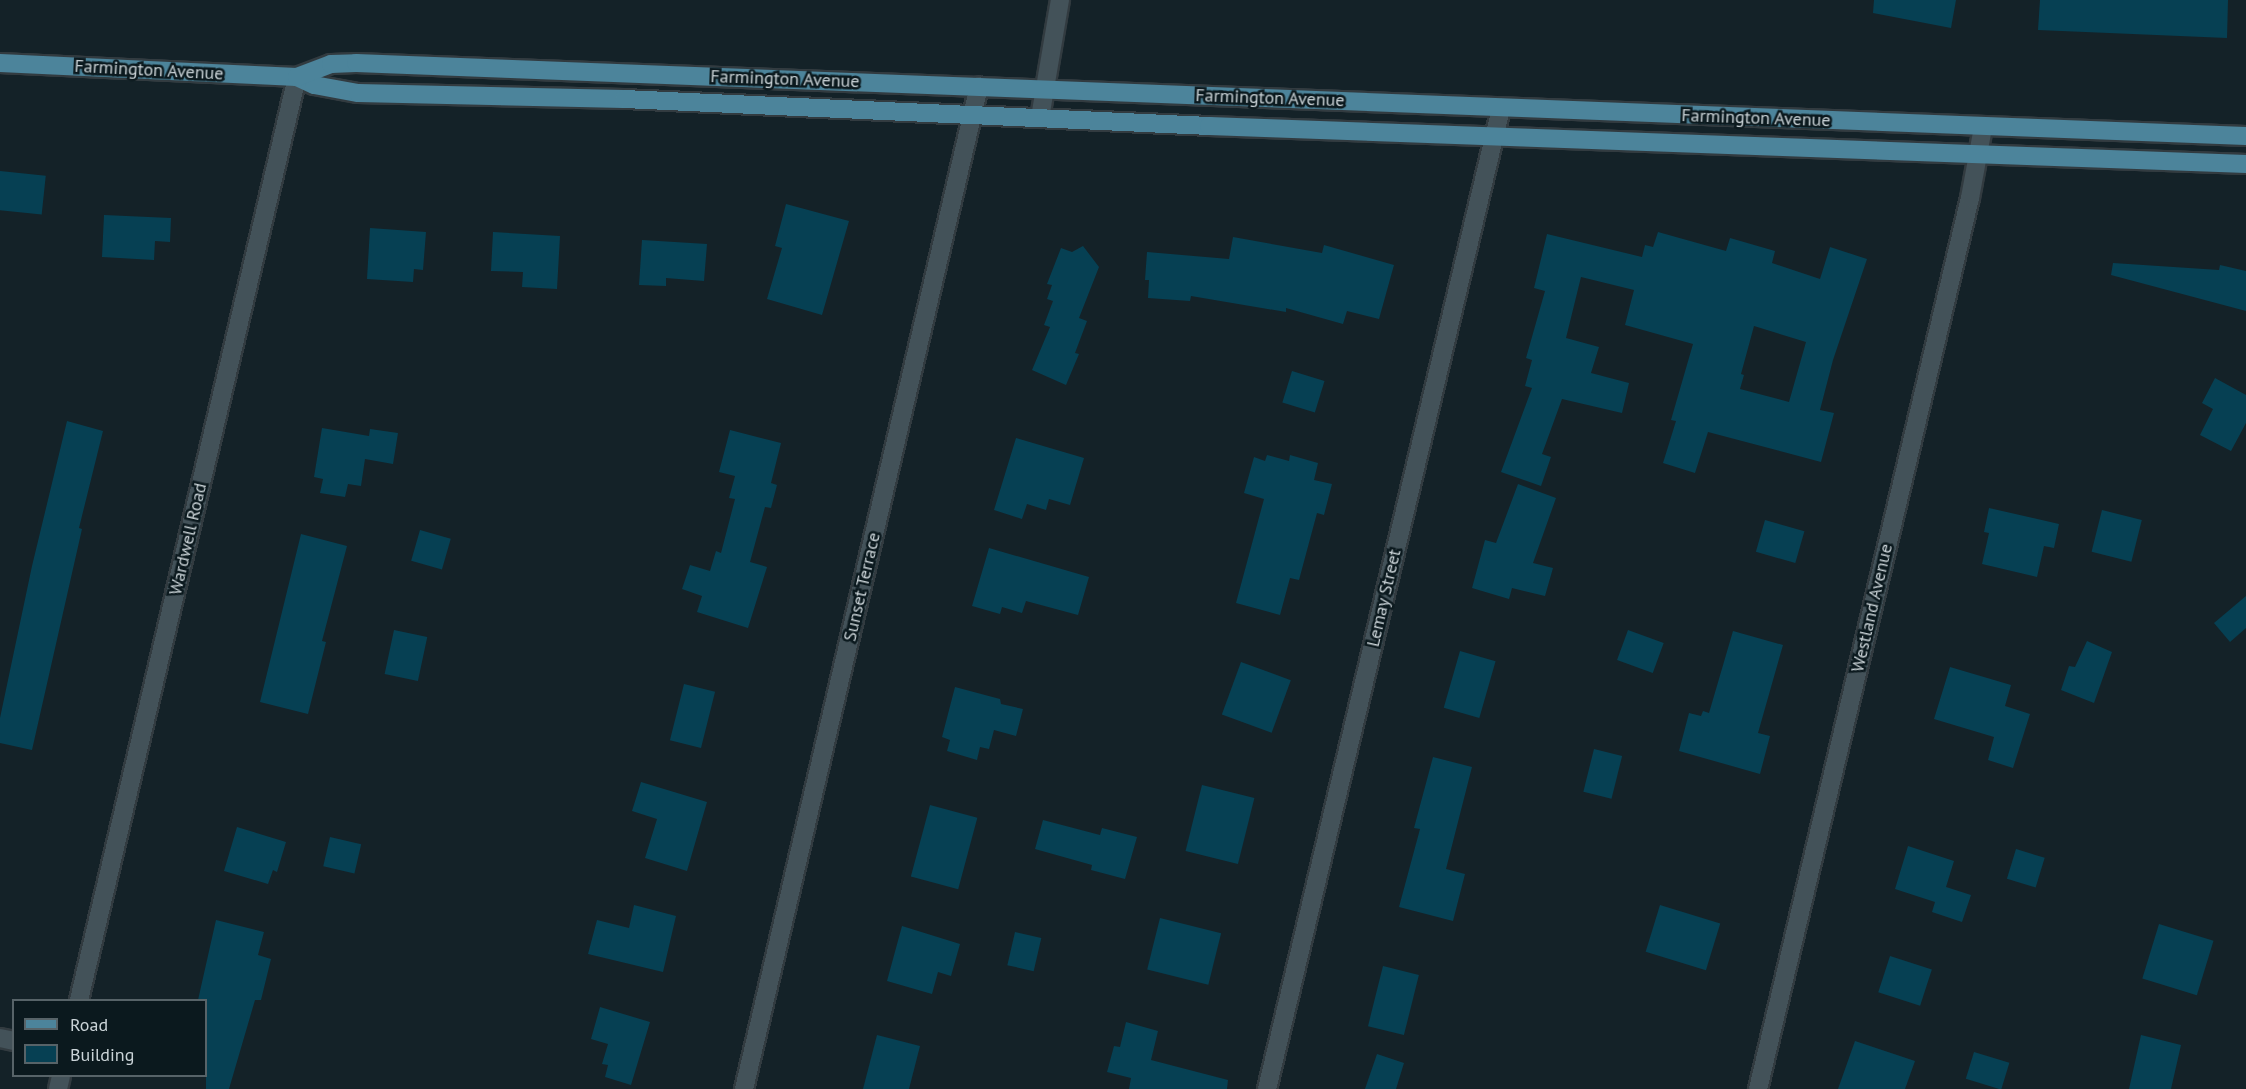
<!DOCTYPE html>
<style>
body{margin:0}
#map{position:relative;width:2246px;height:1089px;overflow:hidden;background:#142228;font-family:"PT Sans",sans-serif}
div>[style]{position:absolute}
.building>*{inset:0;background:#064053;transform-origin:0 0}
.roads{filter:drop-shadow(2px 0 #323b40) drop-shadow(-2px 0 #323b40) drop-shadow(0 2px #323b40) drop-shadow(0 -2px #323b40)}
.street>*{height:18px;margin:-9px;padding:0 9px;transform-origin:9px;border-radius:9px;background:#435259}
.primary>*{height:18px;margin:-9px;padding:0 9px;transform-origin:9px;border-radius:9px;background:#4c849b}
span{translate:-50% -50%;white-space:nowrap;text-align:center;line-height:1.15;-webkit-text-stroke:5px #0b191e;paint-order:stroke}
.street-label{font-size:18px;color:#cad3d7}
.legend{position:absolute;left:12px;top:999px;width:195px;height:78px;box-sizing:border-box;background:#0b191e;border:2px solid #576368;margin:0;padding:8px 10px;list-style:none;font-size:18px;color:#cad3d7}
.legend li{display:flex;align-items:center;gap:12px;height:30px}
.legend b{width:30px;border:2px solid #576368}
</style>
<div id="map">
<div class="building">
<div style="clip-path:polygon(1874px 0,1956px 0,1951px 28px,1873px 13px)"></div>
<div style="clip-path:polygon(2040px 0,2228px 0,2227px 38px,2038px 30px)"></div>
<div style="left:0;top:171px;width:46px;height:39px;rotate:6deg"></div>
<div style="clip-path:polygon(786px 204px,849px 221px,822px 315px,767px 299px,782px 248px,775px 246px)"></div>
<div style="clip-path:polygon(104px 215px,171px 218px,170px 242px,155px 241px,154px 260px,102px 257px)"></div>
<div style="clip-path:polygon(370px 228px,426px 232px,423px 270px,414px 269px,413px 282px,367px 279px)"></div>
<div style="clip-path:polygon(493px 232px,560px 236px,557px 289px,522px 287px,523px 272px,491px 271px)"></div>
<div style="clip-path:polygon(evenodd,1658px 232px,1726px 251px,1730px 238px,1775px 251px,1772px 263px,1820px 279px,1830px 247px,1867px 259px,1833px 360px,1820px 410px,1834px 413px,1821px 462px,1708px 432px,1695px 473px,1663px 463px,1676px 421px,1671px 420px,1693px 344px,1625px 325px,1634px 290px,1581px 277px,1566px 338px,1599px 347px,1591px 373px,1629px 383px,1622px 413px,1562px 399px,1542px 454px,1551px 457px,1541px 486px,1501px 472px,1532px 388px,1525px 386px,1532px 360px,1526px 358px,1545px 291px,1534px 288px,1547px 234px,1642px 257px,1645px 245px,1653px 247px,1658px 232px,1754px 326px,1806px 342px,1789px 402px,1740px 389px,1744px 375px,1741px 374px,1754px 326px)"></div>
<div style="clip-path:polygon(1233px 237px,1322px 253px,1324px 245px,1394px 265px,1379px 319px,1347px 311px,1343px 324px,1286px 308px,1286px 312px,1191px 296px,1190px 301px,1148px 298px,1149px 280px,1145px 280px,1147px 252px,1229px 259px)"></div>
<div style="clip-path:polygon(642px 240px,707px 244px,704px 281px,666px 278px,666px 286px,639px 285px)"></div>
<div style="clip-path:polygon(1083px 246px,1099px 267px,1079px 318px,1087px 321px,1075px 353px,1079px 354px,1066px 385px,1032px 370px,1050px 327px,1044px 325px,1053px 301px,1047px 299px,1052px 285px,1047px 284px,1061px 248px,1072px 252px)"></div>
<div style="clip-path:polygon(2113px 263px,2219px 270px,2220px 265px,2246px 271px,2246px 311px,2111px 275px)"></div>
<div style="left:1292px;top:371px;width:34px;height:33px;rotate:17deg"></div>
<div style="clip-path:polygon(2215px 378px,2246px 395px,2246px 423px,2231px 451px,2200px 435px,2213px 409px,2202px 403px)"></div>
<div style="clip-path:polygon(67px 421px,103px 431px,79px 528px,82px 529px,32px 750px,0 743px,0 718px,32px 566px)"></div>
<div style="clip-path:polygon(322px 428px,369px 436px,370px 429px,398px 433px,393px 464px,365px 459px,361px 486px,348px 484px,345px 497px,320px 493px,323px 479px,314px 477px)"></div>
<div style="clip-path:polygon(730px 430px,781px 443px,771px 483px,777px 485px,771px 508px,765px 507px,750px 562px,767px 567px,748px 628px,697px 612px,702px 596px,682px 589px,690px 565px,710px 571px,716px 551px,721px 553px,735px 499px,729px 498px,735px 476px,719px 472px)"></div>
<div style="clip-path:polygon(1016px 438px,1084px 458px,1070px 505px,1049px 499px,1046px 510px,1027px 504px,1022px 519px,994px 510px)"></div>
<div style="clip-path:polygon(1267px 455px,1289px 461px,1290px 455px,1318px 463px,1314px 480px,1332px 484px,1324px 515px,1317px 513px,1299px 580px,1290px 578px,1280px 615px,1236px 603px,1264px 499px,1244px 493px,1254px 457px,1265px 461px)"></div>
<div style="clip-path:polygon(1518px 484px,1556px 498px,1533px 563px,1553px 568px,1545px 596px,1512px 588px,1509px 599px,1472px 588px,1485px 540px,1496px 543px)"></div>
<div style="clip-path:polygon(1989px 508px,2059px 524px,2054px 548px,2044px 546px,2037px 577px,1982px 564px,1989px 533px,1984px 532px)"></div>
<div style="left:2102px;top:510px;width:41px;height:43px;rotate:14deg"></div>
<div style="left:1765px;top:520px;width:41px;height:33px;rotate:16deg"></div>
<div style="left:420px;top:530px;width:32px;height:32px;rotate:16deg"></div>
<div style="clip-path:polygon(301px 534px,347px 546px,322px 641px,326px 642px,308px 714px,260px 702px)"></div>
<div style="clip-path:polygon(989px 548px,1089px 577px,1078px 615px,1026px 601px,1022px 613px,1002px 607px,1000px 614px,972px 606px)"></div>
<div style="clip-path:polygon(2246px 596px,2246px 628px,2230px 642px,2214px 623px)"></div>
<div style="left:394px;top:630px;width:34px;height:45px;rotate:12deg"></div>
<div style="left:1628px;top:630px;width:38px;height:32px;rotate:20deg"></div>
<div style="clip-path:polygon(1733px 631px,1783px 645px,1758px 733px,1770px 736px,1760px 774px,1679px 751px,1689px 713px,1701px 716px,1703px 711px,1709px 713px)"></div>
<div style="clip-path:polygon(2087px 641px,2112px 652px,2094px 703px,2061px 690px,2069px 666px,2075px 667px)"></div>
<div style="left:1460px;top:651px;width:37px;height:59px;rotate:16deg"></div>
<div style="left:1241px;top:662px;width:53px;height:56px;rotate:20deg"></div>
<div style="clip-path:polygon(1950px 667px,2011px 685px,2005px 706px,2030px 714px,2013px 768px,1988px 760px,1994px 737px,1934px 719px)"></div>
<div style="left:684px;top:684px;width:32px;height:58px;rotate:14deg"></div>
<div style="clip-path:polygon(955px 687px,1000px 699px,1001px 704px,1023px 709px,1016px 736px,994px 730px,989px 749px,980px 747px,977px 760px,947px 751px,950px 740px,942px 737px)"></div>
<div style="left:1594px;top:749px;width:29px;height:44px;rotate:14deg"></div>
<div style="clip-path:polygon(1433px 757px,1472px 767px,1446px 869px,1465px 874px,1453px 921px,1399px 907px,1420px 829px,1414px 828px)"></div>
<div style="clip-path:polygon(641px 782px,707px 802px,687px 871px,645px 858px,657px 819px,632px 811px)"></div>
<div style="left:1202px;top:785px;width:54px;height:68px;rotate:14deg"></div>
<div style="left:930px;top:805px;width:49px;height:74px;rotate:15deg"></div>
<div style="clip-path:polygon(1043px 820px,1100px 835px,1102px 828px,1137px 837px,1125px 879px,1091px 870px,1092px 865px,1035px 849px)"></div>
<div style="clip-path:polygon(237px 827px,286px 842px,277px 872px,273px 870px,268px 884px,224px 871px)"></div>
<div style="left:330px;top:837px;width:32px;height:30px;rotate:13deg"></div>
<div style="clip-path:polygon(1908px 846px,1954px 861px,1946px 887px,1971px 895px,1962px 922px,1932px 912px,1935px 902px,1895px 889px)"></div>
<div style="left:2016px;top:849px;width:30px;height:31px;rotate:17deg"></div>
<div style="clip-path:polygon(634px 905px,676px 916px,663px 972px,588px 954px,597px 920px,629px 928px)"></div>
<div style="left:1660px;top:905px;width:63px;height:49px;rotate:17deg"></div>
<div style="left:1160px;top:918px;width:63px;height:53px;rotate:14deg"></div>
<div style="clip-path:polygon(216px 920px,264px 932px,258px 955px,271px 959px,261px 1000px,255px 1000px,229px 1089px,206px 1089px,206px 1000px,198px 1000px)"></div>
<div style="left:2159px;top:924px;width:57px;height:57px;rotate:17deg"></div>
<div style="clip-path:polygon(902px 926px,960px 944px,951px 976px,938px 972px,932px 994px,887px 981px)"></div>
<div style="left:1015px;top:932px;width:27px;height:34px;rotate:13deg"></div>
<div style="left:1890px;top:956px;width:44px;height:38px;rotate:18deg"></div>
<div style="left:1383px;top:966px;width:37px;height:62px;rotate:14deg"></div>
<div style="clip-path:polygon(600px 1007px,650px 1022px,631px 1085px,605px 1077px,608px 1065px,602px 1064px,608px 1044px,591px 1039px)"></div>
<div style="clip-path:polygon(1126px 1022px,1158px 1031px,1151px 1060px,1228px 1080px,1227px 1089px,1129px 1089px,1131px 1078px,1107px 1072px,1114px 1046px,1120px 1047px)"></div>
<div style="clip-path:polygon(877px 1035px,920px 1046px,909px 1089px,863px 1089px)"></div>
<div style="clip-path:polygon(2141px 1035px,2181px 1045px,2171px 1089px,2129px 1089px)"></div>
<div style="clip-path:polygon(1855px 1041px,1915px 1061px,1905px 1089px,1838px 1089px)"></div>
<div style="left:1974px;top:1052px;width:37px;height:28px;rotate:17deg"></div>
<div style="clip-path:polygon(1377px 1054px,1404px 1063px,1396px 1089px,1365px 1089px)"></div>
</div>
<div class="roads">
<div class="street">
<div style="left:1040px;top:118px;width:120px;rotate:-80.4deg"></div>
<div style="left:79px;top:1000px;width:948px;rotate:-76.71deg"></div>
<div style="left:0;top:1038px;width:14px;rotate:12deg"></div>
<div style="left:58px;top:1089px;width:13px;rotate:-77deg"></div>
<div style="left:744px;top:1089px;width:1030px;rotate:-76.81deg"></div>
<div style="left:1267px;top:1089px;width:1009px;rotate:-76.58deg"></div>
<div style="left:1758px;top:1089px;width:916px;rotate:-76.62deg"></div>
<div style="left:1970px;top:198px;width:72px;rotate:-79.6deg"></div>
</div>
<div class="primary">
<div style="left:0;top:63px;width:297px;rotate:2.7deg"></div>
<div style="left:297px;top:77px;width:19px;rotate:25deg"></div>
<div style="left:314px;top:85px;width:45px;rotate:10.3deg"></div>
<div style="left:358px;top:93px;width:266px;rotate:1.3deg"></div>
<div style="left:624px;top:99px;width:586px;rotate:2.64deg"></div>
<div style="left:1209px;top:126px;width:1038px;rotate:2.1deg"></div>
<div style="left:297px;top:77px;width:36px;rotate:-21deg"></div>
<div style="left:331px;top:64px;width:25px;rotate:-2deg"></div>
<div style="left:356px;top:63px;width:1891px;rotate:2.21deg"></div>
</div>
</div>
<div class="street-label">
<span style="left:149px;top:70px;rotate:3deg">Farmington Avenue</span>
<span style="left:785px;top:79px;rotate:2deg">Farmington Avenue</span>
<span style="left:1270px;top:98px;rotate:2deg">Farmington Avenue</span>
<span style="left:1756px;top:118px;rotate:2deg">Farmington Avenue</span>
<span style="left:188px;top:539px;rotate:-77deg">Wardwell Road</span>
<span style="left:862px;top:587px;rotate:-77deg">Sunset Terrace</span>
<span style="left:1384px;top:598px;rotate:-77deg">Lemay Street</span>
<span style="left:1872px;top:608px;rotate:-77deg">Westland Avenue</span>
</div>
<ul class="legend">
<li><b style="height:8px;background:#4c849b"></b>Road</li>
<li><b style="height:16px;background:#064053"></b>Building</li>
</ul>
</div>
